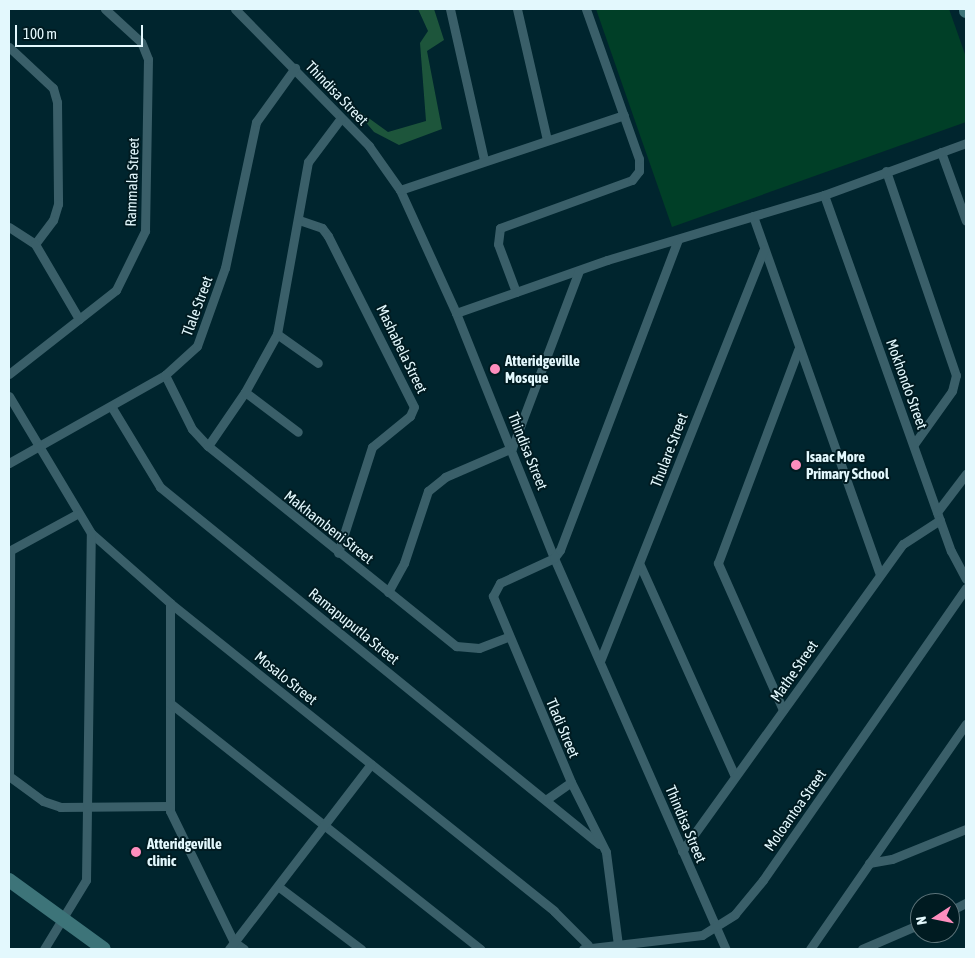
<!DOCTYPE html>
<style>
body{margin:0}
#map{position:relative;width:975px;height:958px;overflow:hidden;background:#00252e;font-family:"Asap Condensed",sans-serif}
div>[style]{position:absolute}
.green>*{inset:0;background:#003f27}
.forest>*{inset:0;background:#1d553b}
.street>*{height:9px;margin:-4.5px;padding:0 4.5px;transform-origin:4.5px;border-radius:4.5px;background:#3a5f69}
.secondary>*{height:14px;margin:-7px;padding:0 7px;transform-origin:7px;border-radius:7px;background:#3d7479}
.dots>*{width:14px;height:14px;translate:-50% -50%;box-sizing:border-box;border:2px solid #001b21;border-radius:50%}
span{translate:-50% -50%;white-space:nowrap;text-align:center;line-height:1.15;-webkit-text-stroke:4px #001b21;paint-order:stroke}
.street-label{font-size:15px;color:#e3f8fd}
.poi-label{font-size:15px;color:#e3f8fd;font-weight:700}
.left{translate:0 -50%;text-align:left}
.frame{position:absolute;inset:0;border:10px solid #e3f8fd;pointer-events:none}
.north{position:absolute;left:910px;top:893px;width:50px;height:50px;box-sizing:border-box;background:#001b21;border:1px solid #5b7379;border-radius:50%;rotate:259deg;font-size:14px;font-weight:700;line-height:20px;text-align:center;color:#e3f8fd}
.north::after{content:'';display:block;margin:auto;width:18px;height:22px;background:#fe8ebe;clip-path:polygon(50% 0,100% 100%,50% 72%,0 100%)}
.scale{position:absolute;left:15px;top:25px;width:128px;height:22px;box-sizing:border-box;border:2px solid #e3f8fd;border-top:0;padding-left:6px;font-size:15px;line-height:18px;white-space:nowrap;color:#e3f8fd;-webkit-text-stroke:4px #001b21;paint-order:stroke}
</style>
<div id="map">
<div class="green">
<div style="clip-path:polygon(596px 9px,949px 9px,966px 57px,966px 122px,672px 227px)"></div>
</div>
<div class="forest">
<div style="clip-path:polygon(418px 9px,434px 9px,444px 40px,427px 51px,442px 129px,399px 145px,374px 132px,352px 106px,388px 132px,426px 121px,420px 43px,428px 31px)"></div>
</div>
<div class="street">
<div style="left:235px;top:9px;width:192px;rotate:45.6deg"></div>
<div style="left:369px;top:146px;width:54px;rotate:54.8deg"></div>
<div style="left:400px;top:190px;width:135px;rotate:65.5deg"></div>
<div style="left:456px;top:313px;width:264px;rotate:68.2deg"></div>
<div style="left:554px;top:558px;width:427px;rotate:66.3deg"></div>
<div style="left:450px;top:9px;width:155px;rotate:77.3deg"></div>
<div style="left:517px;top:9px;width:134px;rotate:77.1deg"></div>
<div style="left:9px;top:47px;width:60px;rotate:43deg"></div>
<div style="left:53px;top:88px;width:15px;rotate:74deg"></div>
<div style="left:57px;top:102px;width:102px;rotate:89.4deg"></div>
<div style="left:58px;top:204px;width:17px;rotate:107deg"></div>
<div style="left:53px;top:220px;width:30px;rotate:127deg"></div>
<div style="left:941px;top:152px;width:73px;rotate:70.1deg"></div>
<div style="left:886px;top:171px;width:216px;rotate:71.1deg"></div>
<div style="left:956px;top:375px;width:16px;rotate:104deg"></div>
<div style="left:952px;top:391px;width:65px;rotate:125.6deg"></div>
<div style="left:400px;top:190px;width:236px;rotate:-18.5deg"></div>
<div style="left:824px;top:195px;width:378px;rotate:70.4deg"></div>
<div style="left:951px;top:551px;width:32px;rotate:62deg"></div>
<div style="left:753px;top:216px;width:380px;rotate:70.5deg"></div>
<div style="left:299px;top:220px;width:24px;rotate:19deg"></div>
<div style="left:322px;top:228px;width:10px;rotate:53deg"></div>
<div style="left:328px;top:236px;width:191px;rotate:63.3deg"></div>
<div style="left:414px;top:407px;width:10px;rotate:114deg"></div>
<div style="left:410px;top:416px;width:49px;rotate:140.8deg"></div>
<div style="left:372px;top:447px;width:111px;rotate:107.8deg"></div>
<div style="left:9px;top:227px;width:31px;rotate:33deg"></div>
<div style="left:35px;top:244px;width:87px;rotate:59.6deg"></div>
<div style="left:516px;top:292px;width:51px;rotate:-110.6deg"></div>
<div style="left:498px;top:244px;width:16px;rotate:-83deg"></div>
<div style="left:500px;top:228px;width:140px;rotate:-20deg"></div>
<div style="left:632px;top:180px;width:11px;rotate:-52deg"></div>
<div style="left:639px;top:171px;width:12px;rotate:-90deg"></div>
<div style="left:639px;top:159px;width:159px;rotate:-109.5deg"></div>
<div style="left:456px;top:313px;width:160px;rotate:-19.3deg"></div>
<div style="left:607px;top:260px;width:227px;rotate:-16.7deg"></div>
<div style="left:824px;top:195px;width:151px;rotate:-20.1deg"></div>
<div style="left:277px;top:334px;width:50px;rotate:35.3deg"></div>
<div style="left:9px;top:374px;width:136px;rotate:-38.1deg"></div>
<div style="left:116px;top:290px;width:66px;rotate:-63.8deg"></div>
<div style="left:145px;top:231px;width:172px;rotate:-89deg"></div>
<div style="left:148px;top:59px;width:18px;rotate:-112deg"></div>
<div style="left:141px;top:42px;width:49px;rotate:-137.5deg"></div>
<div style="left:165px;top:375px;width:60px;rotate:63.4deg"></div>
<div style="left:192px;top:429px;width:23px;rotate:47deg"></div>
<div style="left:208px;top:446px;width:319px;rotate:38.9deg"></div>
<div style="left:456px;top:646px;width:23px;rotate:5deg"></div>
<div style="left:479px;top:648px;width:31px;rotate:-21deg"></div>
<div style="left:245px;top:392px;width:66px;rotate:37deg"></div>
<div style="left:9px;top:396px;width:160px;rotate:59.1deg"></div>
<div style="left:91px;top:533px;width:106px;rotate:41.5deg"></div>
<div style="left:170px;top:603px;width:492px;rotate:38.7deg"></div>
<div style="left:554px;top:911px;width:48px;rotate:45deg"></div>
<div style="left:111px;top:406px;width:95px;rotate:58.8deg"></div>
<div style="left:160px;top:487px;width:566px;rotate:39.12deg"></div>
<div style="left:208px;top:446px;width:65px;rotate:-55.6deg"></div>
<div style="left:245px;top:392px;width:66px;rotate:-61.1deg"></div>
<div style="left:277px;top:334px;width:175px;rotate:-79.8deg"></div>
<div style="left:308px;top:162px;width:55px;rotate:-53.1deg"></div>
<div style="left:9px;top:463px;width:179px;rotate:-29.4deg"></div>
<div style="left:165px;top:375px;width:43px;rotate:-42.2deg"></div>
<div style="left:197px;top:346px;width:83px;rotate:-70.3deg"></div>
<div style="left:225px;top:268px;width:149px;rotate:-78deg"></div>
<div style="left:256px;top:122px;width:67px;rotate:-54.2deg"></div>
<div style="left:937px;top:512px;width:48px;rotate:-52.7deg"></div>
<div style="left:9px;top:551px;width:77px;rotate:-28.6deg"></div>
<div style="left:640px;top:565px;width:231px;rotate:65.8deg"></div>
<div style="left:388px;top:592px;width:33px;rotate:-61deg"></div>
<div style="left:404px;top:563px;width:76px;rotate:-71.6deg"></div>
<div style="left:428px;top:491px;width:22px;rotate:-39deg"></div>
<div style="left:445px;top:477px;width:73px;rotate:-23.4deg"></div>
<div style="left:512px;top:448px;width:189px;rotate:-69.3deg"></div>
<div style="left:170px;top:603px;width:208px;rotate:90deg"></div>
<div style="left:170px;top:811px;width:146px;rotate:64deg"></div>
<div style="left:234px;top:942px;width:12px;rotate:35deg"></div>
<div style="left:600px;top:661px;width:443px;rotate:-68.3deg"></div>
<div style="left:170px;top:703px;width:396px;rotate:38.4deg"></div>
<div style="left:783px;top:710px;width:161px;rotate:-113.9deg"></div>
<div style="left:718px;top:563px;width:228px;rotate:-69.4deg"></div>
<div style="left:9px;top:776px;width:226px;rotate:-89.7deg"></div>
<div style="left:9px;top:776px;width:42px;rotate:36.3deg"></div>
<div style="left:43px;top:801px;width:18px;rotate:19deg"></div>
<div style="left:60px;top:807px;width:109px;rotate:-0.5deg"></div>
<div style="left:547px;top:799px;width:29px;rotate:-35deg"></div>
<div style="left:682px;top:851px;width:378px;rotate:-54.3deg"></div>
<div style="left:903px;top:544px;width:44px;rotate:-33deg"></div>
<div style="left:869px;top:863px;width:23px;rotate:-10deg"></div>
<div style="left:892px;top:859px;width:80px;rotate:-22.1deg"></div>
<div style="left:279px;top:887px;width:103px;rotate:37.1deg"></div>
<div style="left:950px;top:911px;width:18px;rotate:-27deg"></div>
<div style="left:618px;top:945px;width:94px;rotate:-97.4deg"></div>
<div style="left:606px;top:852px;width:78px;rotate:-116.6deg"></div>
<div style="left:571px;top:782px;width:202px;rotate:-112.8deg"></div>
<div style="left:493px;top:596px;width:15px;rotate:-62deg"></div>
<div style="left:500px;top:583px;width:60px;rotate:-24.8deg"></div>
<div style="left:554px;top:558px;width:10px;rotate:-53deg"></div>
<div style="left:560px;top:550px;width:332px;rotate:-69.2deg"></div>
<div style="left:44px;top:949px;width:81px;rotate:-58.7deg"></div>
<div style="left:86px;top:880px;width:347px;rotate:-89.2deg"></div>
<div style="left:229px;top:949px;width:233px;rotate:-52.5deg"></div>
<div style="left:583px;top:949px;width:120px;rotate:-6.7deg"></div>
<div style="left:702px;top:935px;width:39px;rotate:-32deg"></div>
<div style="left:735px;top:914px;width:44px;rotate:-50.5deg"></div>
<div style="left:763px;top:880px;width:356px;rotate:-55.2deg"></div>
<div style="left:810px;top:949px;width:274px;rotate:-55.3deg"></div>
<div style="left:862px;top:949px;width:63px;rotate:-23.3deg"></div>
</div>
<div class="secondary">
<div style="left:966px;top:9px;width:2px;rotate:90deg"></div>
<div style="left:9px;top:880px;width:117px;rotate:36deg"></div>
</div>
<div class="dots">
<div style="left:495px;top:369px;background:#fe8ebe"></div>
<div style="left:796px;top:465px;background:#fe8ebe"></div>
<div style="left:136px;top:852px;background:#fe8ebe"></div>
</div>
<div class="street-label">
<span style="left:337px;top:93px;rotate:46deg">Thindisa Street</span>
<span style="left:132px;top:182px;rotate:-88deg">Rammala Street</span>
<span style="left:197px;top:306px;rotate:-70deg">Tlale Street</span>
<span style="left:402px;top:349px;rotate:64deg">Mashabela Street</span>
<span style="left:907px;top:384px;rotate:70deg">Mokhondo Street</span>
<span style="left:669px;top:450px;rotate:-69deg">Thulare Street</span>
<span style="left:528px;top:451px;rotate:68deg">Thindisa Street</span>
<span style="left:329px;top:527px;rotate:38deg">Makhambeni Street</span>
<span style="left:354px;top:626px;rotate:39deg">Ramapuputla Street</span>
<span style="left:794px;top:671px;rotate:-55deg">Mathe Street</span>
<span style="left:286px;top:678px;rotate:39deg">Mosalo Street</span>
<span style="left:563px;top:728px;rotate:67deg">Tladi Street</span>
<span style="left:795px;top:810px;rotate:-55deg">Moloantoa Street</span>
<span style="left:686px;top:824px;rotate:67deg">Thindisa Street</span>
</div>
<div class="poi-label">
<span class="left" style="left:505px;top:369px">Atteridgeville<br>Mosque</span>
<span class="left" style="left:806px;top:465px">Isaac More<br>Primary School</span>
<span class="left" style="left:147px;top:852px">Atteridgeville<br>clinic</span>
</div>
<div class="frame"></div>
<div class="north">N</div>
<div class="scale">100 m</div>
</div>
